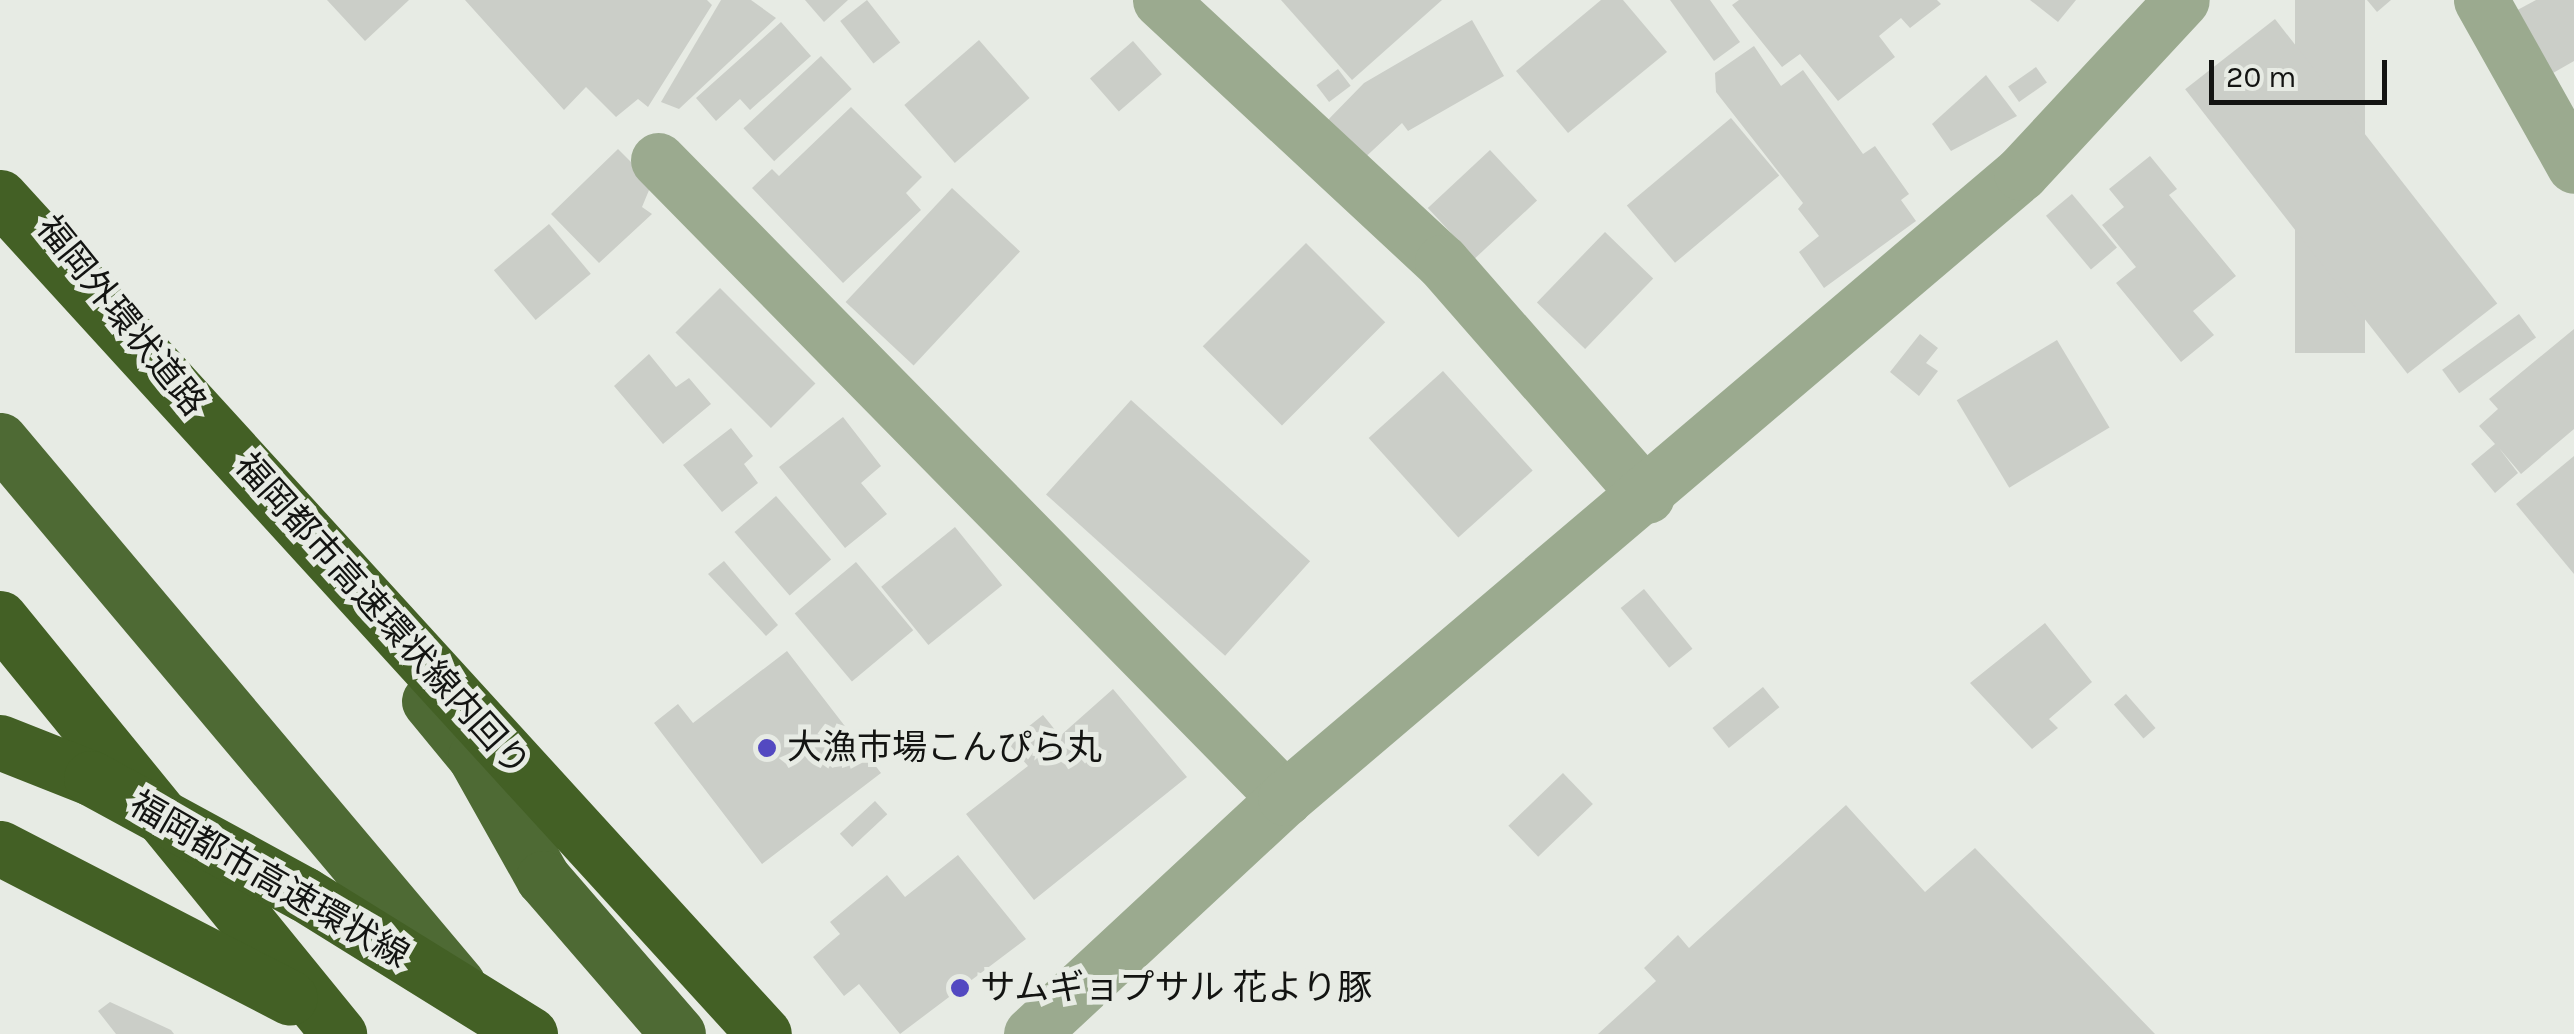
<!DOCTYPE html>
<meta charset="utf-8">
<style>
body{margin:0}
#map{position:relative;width:2574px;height:1034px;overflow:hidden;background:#e7ebe4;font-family:Karla,"Noto Sans JP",sans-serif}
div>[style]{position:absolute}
.building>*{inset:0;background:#cbcec8;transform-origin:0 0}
.minor>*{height:55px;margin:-27.5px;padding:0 27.5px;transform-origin:27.5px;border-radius:27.5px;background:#9baa8f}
.tertiary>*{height:55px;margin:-27.5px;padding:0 27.5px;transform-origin:27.5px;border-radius:27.5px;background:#9baa8f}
.trunk>*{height:55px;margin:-27.5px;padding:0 27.5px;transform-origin:27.5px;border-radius:27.5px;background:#4e6a34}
.motorway>*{height:55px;margin:-27.5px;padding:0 27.5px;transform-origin:27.5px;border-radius:27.5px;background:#436025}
.motorway-bridge>*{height:55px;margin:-27.5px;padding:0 27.5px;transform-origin:27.5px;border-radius:27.5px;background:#436025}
.dots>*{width:28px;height:28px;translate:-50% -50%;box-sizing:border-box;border:5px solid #e7ebe4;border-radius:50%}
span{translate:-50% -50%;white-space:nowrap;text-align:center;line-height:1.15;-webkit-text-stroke:10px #e7ebe4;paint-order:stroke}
.street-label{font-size:35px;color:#131412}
.poi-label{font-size:35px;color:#131412}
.left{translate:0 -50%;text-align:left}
.scale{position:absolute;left:2209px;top:60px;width:178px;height:45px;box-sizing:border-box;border:5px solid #131412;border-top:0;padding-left:12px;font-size:30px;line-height:35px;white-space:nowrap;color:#131412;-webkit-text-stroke:8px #e7ebe4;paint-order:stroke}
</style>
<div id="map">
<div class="building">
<div style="clip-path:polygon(327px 0,409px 0,365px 41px)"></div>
<div style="clip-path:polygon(465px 0,707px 0,712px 5px,648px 107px,638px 99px,616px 117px,586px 87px,564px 110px)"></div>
<div style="clip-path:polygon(721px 0,751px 0,776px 18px,679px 109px,661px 102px)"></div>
<div style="clip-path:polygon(805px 0,848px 0,824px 22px)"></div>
<div style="left:867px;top:0;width:54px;height:34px;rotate:52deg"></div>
<div style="clip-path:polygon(1281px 0,1442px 0,1352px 80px)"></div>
<div style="clip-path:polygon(1601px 0,1623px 0,1667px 52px,1568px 133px,1516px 71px)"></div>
<div style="clip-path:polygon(1670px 0,1710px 0,1740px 42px,1714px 61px)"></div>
<div style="clip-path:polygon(1739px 0,1937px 0,1941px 4px,1910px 28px,1901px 18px,1879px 36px,1895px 57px,1838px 101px,1800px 54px,1782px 67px,1732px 5px)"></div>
<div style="clip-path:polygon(2030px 0,2076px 0,2058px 22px)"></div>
<div style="left:2295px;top:0;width:70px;height:353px"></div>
<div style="clip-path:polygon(2367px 0,2391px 0,2377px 12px)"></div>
<div style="clip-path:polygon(2536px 0,2574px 0,2574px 61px,2546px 77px,2510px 14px)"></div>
<div style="left:2275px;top:19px;width:361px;height:114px;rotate:52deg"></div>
<div style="clip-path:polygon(1472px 20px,1504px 76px,1408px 131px,1402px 123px,1358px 164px,1322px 126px,1364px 83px)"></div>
<div style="clip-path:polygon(781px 22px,811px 56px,750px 110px,740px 99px,716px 121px,696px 98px)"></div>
<div style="left:979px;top:40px;width:77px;height:99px;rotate:49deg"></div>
<div style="left:1133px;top:41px;width:44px;height:57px;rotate:49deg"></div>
<div style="clip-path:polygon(1754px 46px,1781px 86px,1803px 70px,1863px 154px,1875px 146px,1909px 194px,1901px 200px,1916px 221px,1824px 288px,1799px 252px,1819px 236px,1798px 209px,1803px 203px,1716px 92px,1715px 73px)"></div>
<div style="left:821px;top:56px;width:45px;height:106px;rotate:47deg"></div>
<div style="left:2036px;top:67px;width:19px;height:34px;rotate:55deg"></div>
<div style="left:1338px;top:69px;width:21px;height:27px;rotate:53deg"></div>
<div style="clip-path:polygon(1986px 75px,2017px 116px,1951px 151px,1932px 124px)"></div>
<div style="clip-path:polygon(851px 107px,922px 177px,906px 193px,921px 210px,843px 283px,752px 188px,772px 169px,779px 176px)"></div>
<div style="left:1731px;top:118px;width:75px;height:136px;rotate:50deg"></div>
<div style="clip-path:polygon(618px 149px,652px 183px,642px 207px,652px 214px,599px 263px,551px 214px)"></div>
<div style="left:1490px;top:150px;width:69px;height:85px;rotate:47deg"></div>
<div style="clip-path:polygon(2150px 156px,2177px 189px,2169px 195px,2236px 276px,2193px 311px,2214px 335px,2181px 362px,2116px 283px,2136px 267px,2102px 225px,2124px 207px,2109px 189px)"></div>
<div style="left:952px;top:188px;width:93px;height:156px;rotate:43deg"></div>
<div style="left:2072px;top:194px;width:70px;height:34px;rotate:50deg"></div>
<div style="left:549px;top:224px;width:65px;height:72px;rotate:50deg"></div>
<div style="left:1605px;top:232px;width:67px;height:98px;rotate:44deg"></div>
<div style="left:1306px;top:243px;width:112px;height:146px;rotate:45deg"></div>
<div style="left:720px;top:288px;width:135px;height:63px;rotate:45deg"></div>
<div style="left:2519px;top:314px;width:29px;height:95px;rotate:54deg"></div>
<div style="clip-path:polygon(2574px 329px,2574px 429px,2521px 474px,2499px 448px,2518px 473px,2495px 493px,2471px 464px,2495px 444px,2479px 426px,2498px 409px,2489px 399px)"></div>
<div style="clip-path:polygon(1920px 334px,1938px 348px,1926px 363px,1938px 371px,1919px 396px,1890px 372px)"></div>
<div style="left:2057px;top:340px;width:102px;height:117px;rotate:59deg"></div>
<div style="clip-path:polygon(649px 354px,676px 387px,689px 378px,711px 404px,663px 444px,614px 386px)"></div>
<div style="left:1443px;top:371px;width:134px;height:100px;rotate:48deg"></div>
<div style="left:1131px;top:400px;width:241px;height:127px;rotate:42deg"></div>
<div style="clip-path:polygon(843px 417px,881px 466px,861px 483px,887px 514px,845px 548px,779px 467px)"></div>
<div style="clip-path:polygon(731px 428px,753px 456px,744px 464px,758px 483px,722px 512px,683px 465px)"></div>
<div style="clip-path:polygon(2574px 456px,2574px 574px,2516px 504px)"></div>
<div style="left:776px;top:496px;width:84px;height:55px;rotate:49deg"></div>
<div style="left:955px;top:527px;width:75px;height:95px;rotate:51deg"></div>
<div style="clip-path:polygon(724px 561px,778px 625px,766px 636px,708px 574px)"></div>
<div style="left:856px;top:562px;width:89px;height:80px;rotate:50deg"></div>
<div style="left:1644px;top:589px;width:77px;height:30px;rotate:51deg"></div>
<div style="clip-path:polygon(2045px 623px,2092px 682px,2049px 719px,2058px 728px,2032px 749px,1970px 683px)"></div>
<div style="clip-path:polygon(787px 651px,881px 773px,762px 864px,654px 723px,678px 704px,693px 723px)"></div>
<div style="left:1763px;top:687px;width:26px;height:65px;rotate:51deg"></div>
<div style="clip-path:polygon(1113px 689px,1187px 777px,1034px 900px,966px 814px,1028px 766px,1008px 743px,1043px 715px,1060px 736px)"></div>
<div style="left:2126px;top:694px;width:45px;height:16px;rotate:49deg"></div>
<div style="left:1563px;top:773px;width:43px;height:76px;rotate:46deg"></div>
<div style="left:875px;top:801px;width:18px;height:48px;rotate:47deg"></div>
<div style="clip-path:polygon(1846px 805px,1925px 892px,1975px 848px,2155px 1034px,1598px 1034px,1656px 981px,1644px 968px,1678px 935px,1689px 948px)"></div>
<div style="clip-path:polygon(958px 855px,1026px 939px,900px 1034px,859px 984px,844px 996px,813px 957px,840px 934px,830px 922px,887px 875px,905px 897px)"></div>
<div style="clip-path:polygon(110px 1002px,171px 1030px,174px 1034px,116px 1034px,98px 1011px)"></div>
</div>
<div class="minor">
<div style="left:1160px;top:0;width:385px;rotate:42.9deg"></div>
<div style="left:1442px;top:262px;width:311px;rotate:48.8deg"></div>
<div style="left:2481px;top:0;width:190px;rotate:60.7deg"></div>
<div style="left:658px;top:160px;width:895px;rotate:45.5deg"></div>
</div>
<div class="tertiary">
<div style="left:1031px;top:1034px;width:347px;rotate:-42.9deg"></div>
<div style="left:1285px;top:798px;width:966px;rotate:-40.34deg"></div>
<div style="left:2021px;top:173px;width:236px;rotate:-47.1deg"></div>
</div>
<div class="trunk">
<div style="left:0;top:440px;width:711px;rotate:49.91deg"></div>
<div style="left:429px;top:701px;width:72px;rotate:50.6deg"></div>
<div style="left:475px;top:757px;width:139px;rotate:60.7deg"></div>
<div style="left:543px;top:878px;width:206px;rotate:49.1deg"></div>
</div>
<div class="motorway">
<div style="left:0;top:618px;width:537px;rotate:50.82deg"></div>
<div style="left:0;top:848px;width:326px;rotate:27.3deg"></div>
</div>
<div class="motorway-bridge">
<div style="left:0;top:197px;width:1133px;rotate:47.61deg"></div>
<div style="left:0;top:742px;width:98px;rotate:21.6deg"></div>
<div style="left:91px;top:778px;width:243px;rotate:28.6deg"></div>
<div style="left:304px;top:894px;width:266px;rotate:31.8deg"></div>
</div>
<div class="dots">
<div style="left:767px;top:748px;background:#5349c1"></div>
<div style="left:960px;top:988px;background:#5349c1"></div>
</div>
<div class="street-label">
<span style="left:121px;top:316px;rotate:51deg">福岡外環状道路</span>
<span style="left:382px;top:615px;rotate:48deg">福岡都市高速環状線内回り</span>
<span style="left:269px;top:880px;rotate:30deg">福岡都市高速環状線</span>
</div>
<div class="poi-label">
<span class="left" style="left:787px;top:748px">大漁市場こんぴら丸</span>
<span class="left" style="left:980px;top:988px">サムギョプサル 花より豚</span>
</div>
<div class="scale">20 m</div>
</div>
